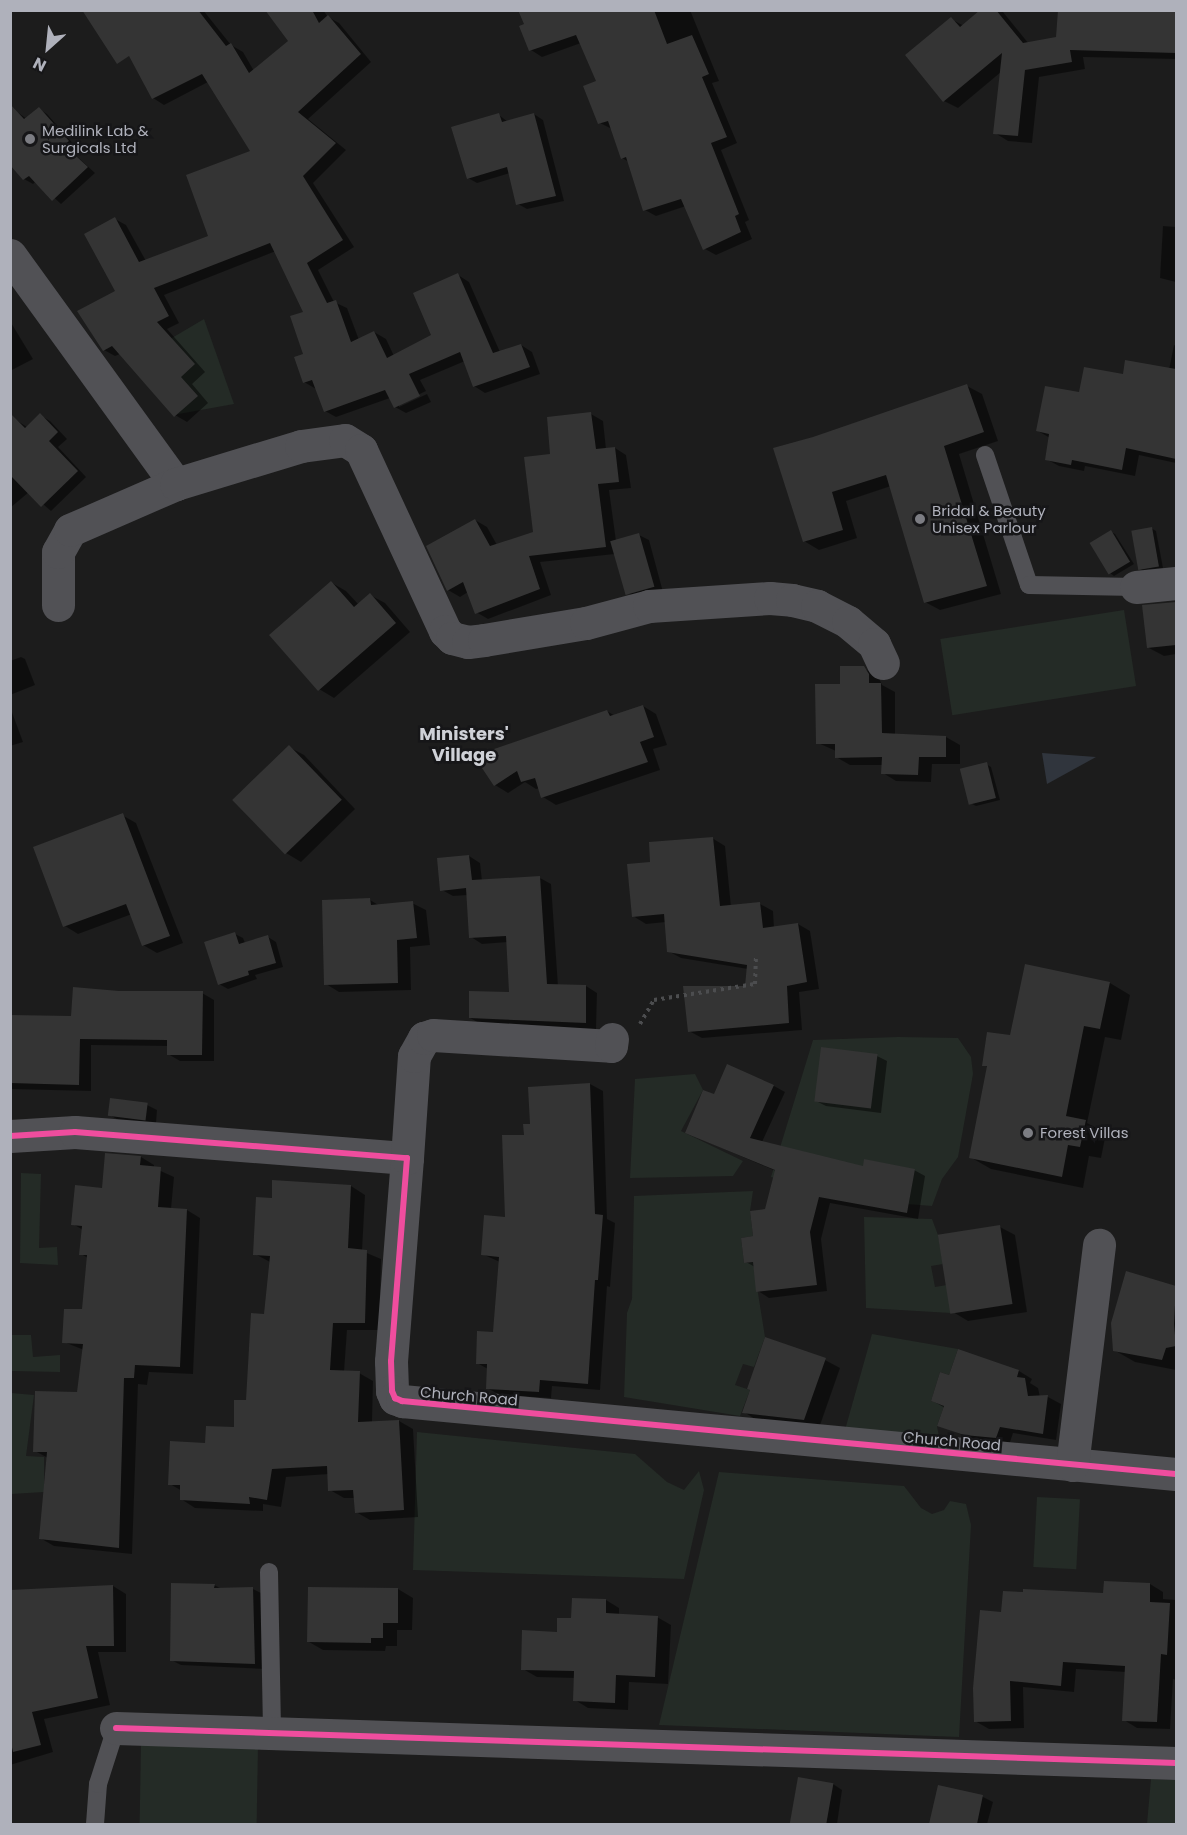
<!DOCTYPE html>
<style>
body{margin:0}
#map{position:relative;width:1187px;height:1835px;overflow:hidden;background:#1c1c1c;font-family:Poppins,sans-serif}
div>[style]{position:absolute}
.green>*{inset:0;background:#242b26;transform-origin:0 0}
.water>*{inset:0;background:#30353d}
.shadow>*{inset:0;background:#0007}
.building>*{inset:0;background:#343434;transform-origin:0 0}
.path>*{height:4px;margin-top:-2px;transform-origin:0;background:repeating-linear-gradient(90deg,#4c4d4f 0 3px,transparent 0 7.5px)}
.service>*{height:18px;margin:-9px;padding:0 9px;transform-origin:9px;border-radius:9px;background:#515155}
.minor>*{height:33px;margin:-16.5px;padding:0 16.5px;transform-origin:16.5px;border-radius:16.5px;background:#515155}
.cycleway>*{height:6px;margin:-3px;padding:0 3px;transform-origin:3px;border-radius:3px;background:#ef4d9e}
.dots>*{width:16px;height:16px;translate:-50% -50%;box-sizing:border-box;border:3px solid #161618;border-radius:50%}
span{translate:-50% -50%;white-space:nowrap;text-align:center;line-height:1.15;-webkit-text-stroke:5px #161618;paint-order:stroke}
.poi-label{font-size:15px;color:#afb1bb}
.left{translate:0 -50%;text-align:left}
.street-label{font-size:15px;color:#afb1bb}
.quarter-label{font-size:18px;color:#cfd1d7;font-weight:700}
.frame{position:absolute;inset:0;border:12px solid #afb1bb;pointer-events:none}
.north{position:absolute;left:18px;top:18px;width:60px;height:60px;-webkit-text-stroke:4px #161618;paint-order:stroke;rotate:207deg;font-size:16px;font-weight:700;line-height:24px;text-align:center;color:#afb1bb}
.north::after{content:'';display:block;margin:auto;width:21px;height:27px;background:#afb1bb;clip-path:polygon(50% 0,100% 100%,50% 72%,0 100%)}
</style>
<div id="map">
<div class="green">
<div style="clip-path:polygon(204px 319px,234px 404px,173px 415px,133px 361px)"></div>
<div style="left:1124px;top:610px;width:77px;height:186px;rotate:81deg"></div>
<div style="clip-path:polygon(898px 1037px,958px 1038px,971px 1057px,973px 1074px,958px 1157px,942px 1179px,932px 1206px,856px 1200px,771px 1177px,813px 1040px)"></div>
<div style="clip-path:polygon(695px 1074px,703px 1090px,681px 1131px,743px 1161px,733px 1176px,630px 1178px,635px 1079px)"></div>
<div style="clip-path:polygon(21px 1173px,41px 1174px,39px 1248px,57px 1247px,58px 1265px,20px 1263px)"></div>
<div style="clip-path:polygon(753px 1191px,750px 1211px,753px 1236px,741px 1238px,744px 1263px,753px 1262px,765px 1337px,754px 1367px,743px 1364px,735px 1385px,750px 1390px,740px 1416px,624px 1397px,627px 1313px,632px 1299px,634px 1196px)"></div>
<div style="clip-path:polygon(864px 1217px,932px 1219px,938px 1235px,943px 1264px,931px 1266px,935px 1287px,947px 1285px,951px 1313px,866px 1308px)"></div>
<div style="clip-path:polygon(872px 1334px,958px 1349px,949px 1375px,940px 1372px,931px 1401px,944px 1406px,937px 1426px,940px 1443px,843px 1437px)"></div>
<div style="clip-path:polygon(12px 1335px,31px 1335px,33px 1357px,60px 1355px,60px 1372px,12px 1371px)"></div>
<div style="clip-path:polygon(11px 1393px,34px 1395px,26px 1456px,44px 1457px,44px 1492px,11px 1494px)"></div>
<div style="clip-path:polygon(417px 1432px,635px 1454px,667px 1482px,684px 1490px,699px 1471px,704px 1490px,684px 1579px,413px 1570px)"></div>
<div style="clip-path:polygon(719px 1472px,904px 1486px,921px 1508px,932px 1514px,944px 1510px,950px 1501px,966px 1504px,971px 1525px,959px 1737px,659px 1725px)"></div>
<div style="left:1037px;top:1497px;width:43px;height:70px;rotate:3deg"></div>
<div style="left:141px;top:1744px;width:117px;height:80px;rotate:1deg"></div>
<div style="clip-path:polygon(1151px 1779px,1176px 1780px,1176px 1824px,1147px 1824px)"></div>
</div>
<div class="water">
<div style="clip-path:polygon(1042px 753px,1096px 757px,1047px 784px)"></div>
</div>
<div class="shadow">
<div style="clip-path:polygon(158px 10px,203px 10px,231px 45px,243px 52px,254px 71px,290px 41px,284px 10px,323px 10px,328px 17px,339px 23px,371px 62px,308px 119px,346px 150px,313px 183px,354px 247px,318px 270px,334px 302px,347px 308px,359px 340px,374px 332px,386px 339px,394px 356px,433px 336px,458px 275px,469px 282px,500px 352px,521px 345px,532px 352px,540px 374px,485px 393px,474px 386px,465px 361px,420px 380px,426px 391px,399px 404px,399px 407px,427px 394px,431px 402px,406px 413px,395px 407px,390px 398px,336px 417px,325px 411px,316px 389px,304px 382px,305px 313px,276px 251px,164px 295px,179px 323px,167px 329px,205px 372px,192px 384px,208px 403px,187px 422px,175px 415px,120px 354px,115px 356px,104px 350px,117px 292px,115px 219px,126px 225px,146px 261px,210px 236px,252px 152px,208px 82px,164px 105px,153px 98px)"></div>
<div style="clip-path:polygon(519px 10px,690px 10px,719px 81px,712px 83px,737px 143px,721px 150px,749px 220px,745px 222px,752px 239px,716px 255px,705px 249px,686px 206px,656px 216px,645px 210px,629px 162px,622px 158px,612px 129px,600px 123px,598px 82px,581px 43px,542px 57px,531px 50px,526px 25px)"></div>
<div style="clip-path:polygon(982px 10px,1003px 12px,1029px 44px,1057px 38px,1060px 10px,1176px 10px,1176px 59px,1083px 57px,1085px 69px,1039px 77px,1032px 143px,1008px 141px,995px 133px,1001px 72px,958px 108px,944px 101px,951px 19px,964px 26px)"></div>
<div style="clip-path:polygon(39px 109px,47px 114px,76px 147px,71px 151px,95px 173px,61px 204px,36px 181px,33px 184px,24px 179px,17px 112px,27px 119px)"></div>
<div style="clip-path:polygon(534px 114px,543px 120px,564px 201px,527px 209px,518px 204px,510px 173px,477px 183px,468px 178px,499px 115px,508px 122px)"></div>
<div style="clip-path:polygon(1163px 226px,1176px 227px,1176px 282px,1160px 278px)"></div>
<div style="clip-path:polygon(10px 321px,33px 359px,10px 371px)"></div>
<div style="clip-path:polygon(1174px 345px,1176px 346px,1176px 463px,1139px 455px,1135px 476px,1085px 466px,1084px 471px,1059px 466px,1046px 459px,1050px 438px,1038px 431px,1080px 394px,1124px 376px,1169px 370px)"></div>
<div style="clip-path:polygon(967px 386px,982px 394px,998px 441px,959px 454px,1001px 594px,940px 610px,925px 602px,891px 486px,846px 501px,857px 538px,819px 550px,804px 541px,813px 439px)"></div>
<div style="clip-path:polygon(591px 414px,603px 421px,606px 449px,615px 448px,626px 455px,631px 488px,609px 490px,616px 541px,639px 535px,649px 540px,663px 592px,636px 598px,626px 592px,615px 554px,540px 562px,551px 595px,488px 619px,476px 612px,468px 592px,460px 597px,448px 590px,475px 520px,487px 527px,497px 545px,534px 533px,552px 455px)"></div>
<div style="clip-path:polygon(40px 415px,50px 421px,67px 439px,58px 447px,86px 477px,51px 511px,29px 492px,10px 508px,10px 426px,16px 420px,27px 427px)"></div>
<div style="clip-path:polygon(1151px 528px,1156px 531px,1163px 568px,1142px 570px,1138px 567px)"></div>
<div style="clip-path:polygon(1111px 532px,1115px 534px,1134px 564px,1114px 576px,1110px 573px)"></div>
<div style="clip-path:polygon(332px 583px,346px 591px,359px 605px,370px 595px,385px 603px,410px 632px,334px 698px,319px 689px)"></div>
<div style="clip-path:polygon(1176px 603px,1176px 654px,1164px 656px,1149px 648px,1143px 607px)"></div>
<div style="clip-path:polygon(21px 657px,25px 659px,35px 685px,10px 695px,10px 661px)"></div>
<div style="clip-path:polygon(863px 668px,878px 676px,882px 685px,895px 692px,895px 735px,946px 737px,960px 745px,960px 764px,932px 764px,931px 782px,896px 781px,883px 773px,883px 765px,850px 765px,836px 757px,836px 751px,818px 743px,841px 686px)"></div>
<div style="clip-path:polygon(643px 706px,656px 714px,667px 745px,653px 749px,660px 770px,556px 805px,543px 797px,540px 788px,536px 789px,525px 782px,508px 793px,495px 785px,607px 711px,615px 716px)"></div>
<div style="clip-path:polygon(10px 707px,23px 742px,10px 746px)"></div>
<div style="clip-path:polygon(289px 747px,304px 755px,355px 809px,301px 862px,286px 853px)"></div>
<div style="clip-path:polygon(986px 764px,991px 767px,1000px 800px,976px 806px,972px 804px)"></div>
<div style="clip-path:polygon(122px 815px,136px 823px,183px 943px,157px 953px,143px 945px,132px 914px,78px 934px,65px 926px)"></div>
<div style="clip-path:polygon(712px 838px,725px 846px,731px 907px,760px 904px,773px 911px,774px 928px,798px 924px,810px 931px,819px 989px,799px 992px,802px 1030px,702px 1038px,689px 1031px,746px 988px,748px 969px,681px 958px,668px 951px,666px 922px,646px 924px,633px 916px,652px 864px)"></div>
<div style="clip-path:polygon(469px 856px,480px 863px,482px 881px,540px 878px,551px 884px,558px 986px,586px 986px,597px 993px,596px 1029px,481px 1024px,470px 1018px,511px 994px,508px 942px,482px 944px,471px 937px,468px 895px,453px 896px,442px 890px)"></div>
<div style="clip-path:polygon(370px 900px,380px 906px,412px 903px,426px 910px,430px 945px,410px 947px,411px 990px,339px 992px,326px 984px)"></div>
<div style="clip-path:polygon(235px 934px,243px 938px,245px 943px,268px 937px,276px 942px,283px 967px,255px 975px,257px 979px,228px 989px,219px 984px)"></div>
<div style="clip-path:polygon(1110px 983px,1130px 995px,1121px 1040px,1105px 1037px,1087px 1123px,1106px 1133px,1101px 1158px,1089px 1156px,1083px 1188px,991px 1169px,970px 1157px,988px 1067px,984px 1065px,1011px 1037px)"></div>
<div style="clip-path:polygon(119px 993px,202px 993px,214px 1000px,214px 1061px,180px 1061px,168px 1054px,168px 1046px,91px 1045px,91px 1091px,10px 1089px,10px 1016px,72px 1018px)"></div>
<div style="clip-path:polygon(877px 1056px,887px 1061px,881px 1113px,826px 1106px,816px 1101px)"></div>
<div style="clip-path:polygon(590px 1084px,603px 1091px,607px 1219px,615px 1223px,610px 1287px,607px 1286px,600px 1390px,552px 1386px,551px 1398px,500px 1395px,487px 1388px,488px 1369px,477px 1363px,494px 1334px,500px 1262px,482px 1254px,507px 1218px,525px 1136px,532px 1125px,529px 1088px)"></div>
<div style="clip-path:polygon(774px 1086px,785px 1092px,762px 1142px,864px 1167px,914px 1170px,925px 1176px,918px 1219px,830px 1203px,821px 1239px,827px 1291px,769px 1298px,758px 1291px,755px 1267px,746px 1262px,766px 1210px,776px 1171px,687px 1133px,714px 1096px)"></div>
<div style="clip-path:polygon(147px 1105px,157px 1110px,156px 1123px,120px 1121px,110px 1115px)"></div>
<div style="clip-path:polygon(107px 1155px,141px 1157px,154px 1165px,154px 1168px,174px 1177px,171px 1209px,187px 1210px,200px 1218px,193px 1374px,149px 1372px,147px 1385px,138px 1384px,132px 1554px,54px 1546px,40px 1538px,48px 1458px,35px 1451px,79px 1394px,84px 1350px,64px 1342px,83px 1310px,88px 1258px,81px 1254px,83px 1230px,73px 1224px,103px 1190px)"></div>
<div style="clip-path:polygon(351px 1186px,365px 1195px,362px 1251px,381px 1259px,379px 1330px,347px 1330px,344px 1372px,359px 1373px,373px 1381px,372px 1422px,399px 1421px,413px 1429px,418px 1517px,370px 1520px,356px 1512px,355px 1498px,344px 1498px,330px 1490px,329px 1474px,286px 1477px,281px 1507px,263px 1504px,263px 1511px,195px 1508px,181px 1499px,182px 1491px,170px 1484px,206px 1444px,235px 1429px,247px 1402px,266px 1316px,270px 1262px,255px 1254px,273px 1199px)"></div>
<div style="clip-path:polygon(1000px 1227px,1015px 1235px,1027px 1312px,968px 1321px,953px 1312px)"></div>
<div style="clip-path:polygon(1127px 1273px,1176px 1287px,1176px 1370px,1135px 1362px,1114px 1350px)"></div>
<div style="clip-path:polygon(959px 1351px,1019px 1371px,1032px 1379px,1030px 1383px,1038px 1388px,1040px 1397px,1048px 1397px,1061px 1404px,1056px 1440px,1013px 1433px,1009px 1445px,979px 1442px,939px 1425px,945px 1408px,933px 1401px,950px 1377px)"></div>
<div style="clip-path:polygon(825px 1360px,840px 1368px,819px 1428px,758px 1421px,744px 1412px)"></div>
<div style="clip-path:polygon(1105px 1582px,1150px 1584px,1163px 1592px,1163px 1599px,1176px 1600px,1176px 1680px,1173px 1679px,1170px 1729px,1137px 1728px,1124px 1720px,1126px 1672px,1076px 1669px,1074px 1692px,1023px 1687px,1024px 1728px,989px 1729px,975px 1721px,1002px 1614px,1104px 1594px)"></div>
<div style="clip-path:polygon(214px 1585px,222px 1589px,253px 1589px,263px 1594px,264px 1669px,181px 1665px,171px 1660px)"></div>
<div style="clip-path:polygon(113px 1586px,126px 1594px,126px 1652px,98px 1652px,110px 1705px,44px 1719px,53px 1752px,10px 1765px,10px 1592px)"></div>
<div style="clip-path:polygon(398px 1589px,413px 1598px,412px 1630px,397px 1630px,397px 1646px,386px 1646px,385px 1651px,323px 1650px,309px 1642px)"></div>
<div style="clip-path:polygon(606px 1600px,619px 1608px,619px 1615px,657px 1617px,671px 1625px,668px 1684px,629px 1682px,628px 1710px,588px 1708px,575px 1700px,575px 1678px,537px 1677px,523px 1669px,573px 1620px)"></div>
<div style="clip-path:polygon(799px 1779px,833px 1784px,842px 1790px,837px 1824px,792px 1824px)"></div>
<div style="clip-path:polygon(939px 1787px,983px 1797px,993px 1802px,987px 1824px,931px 1824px)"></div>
</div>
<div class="building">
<div style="clip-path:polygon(82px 10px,198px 10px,226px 46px,231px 43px,249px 73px,288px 41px,265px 10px,312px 10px,319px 23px,328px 15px,361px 54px,298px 112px,336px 143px,303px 176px,343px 240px,307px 263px,327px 303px,336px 300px,351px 342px,374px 331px,387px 358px,431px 335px,413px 293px,458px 273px,493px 353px,521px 344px,530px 367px,473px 387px,460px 352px,409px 374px,420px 396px,394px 408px,385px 390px,324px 412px,312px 380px,303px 383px,294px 357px,303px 354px,290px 316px,303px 312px,270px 243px,154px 288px,169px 316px,157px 322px,195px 364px,181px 377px,198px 396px,174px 417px,112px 346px,103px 351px,77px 311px,115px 291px,84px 234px,115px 217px,139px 262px,208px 236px,186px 175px,250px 151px,202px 74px,152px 99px,129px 56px,117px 64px)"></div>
<div style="clip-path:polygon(518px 10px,654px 10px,667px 44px,692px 35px,709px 74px,702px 77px,727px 137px,711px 143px,739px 214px,735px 216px,741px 232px,703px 250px,681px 199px,643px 211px,626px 157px,621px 159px,608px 121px,598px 124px,583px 86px,596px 81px,576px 35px,529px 51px,519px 26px,524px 24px)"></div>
<div style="clip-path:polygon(980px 10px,996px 10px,1023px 43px,1056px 37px,1058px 10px,1176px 10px,1176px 53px,1070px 50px,1072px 62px,1025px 70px,1018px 136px,993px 134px,1002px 53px,943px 102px,905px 55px,951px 17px,960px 27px)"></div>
<div style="clip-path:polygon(10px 104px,24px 119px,39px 107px,69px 141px,64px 145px,88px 167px,52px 201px,29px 176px,23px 180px,10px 165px)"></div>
<div style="clip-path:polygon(499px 113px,502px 122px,534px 113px,556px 196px,516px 205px,507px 167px,467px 179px,451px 127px)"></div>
<div style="clip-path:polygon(1125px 360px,1176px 369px,1176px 459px,1126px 448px,1122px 470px,1072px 460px,1071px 465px,1045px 460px,1049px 434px,1036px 431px,1045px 386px,1079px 392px,1084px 367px,1123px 374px)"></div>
<div style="clip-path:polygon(967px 384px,984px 432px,944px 446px,987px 586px,924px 603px,886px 475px,832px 492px,843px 530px,803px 542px,773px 448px,813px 437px)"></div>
<div style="clip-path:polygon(591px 412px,596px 449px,615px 447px,619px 482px,598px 484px,606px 547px,529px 556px,540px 589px,475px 614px,463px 582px,447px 591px,426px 546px,475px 519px,490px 546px,533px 532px,524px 457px,550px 454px,547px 417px)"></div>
<div style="clip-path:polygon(10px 413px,25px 428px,40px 413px,58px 432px,49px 441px,78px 471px,41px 507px,10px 475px)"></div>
<div style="left:1152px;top:527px;width:40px;height:21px;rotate:80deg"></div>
<div style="left:1111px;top:530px;width:37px;height:25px;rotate:59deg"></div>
<div style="left:639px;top:533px;width:56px;height:30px;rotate:74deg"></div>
<div style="clip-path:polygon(331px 581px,354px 607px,370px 593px,396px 623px,318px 691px,269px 635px)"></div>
<div style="clip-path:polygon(1176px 602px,1176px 645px,1147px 648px,1142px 605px)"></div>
<div style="clip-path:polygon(840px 666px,864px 666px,869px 674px,869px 683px,881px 683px,882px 733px,946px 736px,946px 757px,919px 757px,918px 775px,881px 774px,882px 757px,835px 758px,835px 744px,816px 744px,815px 684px,840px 684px)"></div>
<div style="clip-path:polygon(643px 705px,654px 737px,640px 742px,648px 762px,541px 798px,535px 778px,521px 782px,517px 771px,494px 786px,474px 756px,607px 710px,610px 716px)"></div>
<div style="left:289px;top:745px;width:76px;height:79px;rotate:46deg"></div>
<div style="left:987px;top:762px;width:37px;height:28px;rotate:76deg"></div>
<div style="clip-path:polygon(123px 813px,170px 936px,142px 946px,126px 904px,63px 927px,33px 847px)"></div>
<div style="clip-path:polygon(713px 837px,720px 906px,760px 902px,763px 928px,798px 923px,807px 982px,787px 986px,789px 1023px,688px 1032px,683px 986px,745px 986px,747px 965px,667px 952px,664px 914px,632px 917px,627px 864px,650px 862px,649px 842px)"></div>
<div style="clip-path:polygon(469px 855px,472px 880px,540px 876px,547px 984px,586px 985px,586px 1023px,469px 1018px,469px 991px,509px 992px,506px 936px,469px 938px,466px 888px,440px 891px,437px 858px)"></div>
<div style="clip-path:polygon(370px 898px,371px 905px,413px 901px,417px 938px,397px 940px,398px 983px,324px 985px,322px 900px)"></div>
<div style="clip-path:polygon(235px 932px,239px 944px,268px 935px,276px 963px,248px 971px,249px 975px,218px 985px,204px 942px)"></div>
<div style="clip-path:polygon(1025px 964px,1110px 982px,1100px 1029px,1084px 1026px,1066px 1116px,1086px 1120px,1080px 1147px,1068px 1145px,1062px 1177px,969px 1158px,987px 1066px,982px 1066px,987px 1032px,1010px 1035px)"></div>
<div style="clip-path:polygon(73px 987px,119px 991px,203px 991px,202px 1055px,167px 1055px,167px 1040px,80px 1039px,79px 1085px,10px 1083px,10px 1015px,71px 1016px)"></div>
<div style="left:821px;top:1047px;width:57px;height:55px;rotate:7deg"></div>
<div style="clip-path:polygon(727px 1064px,774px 1085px,750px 1138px,863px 1166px,864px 1159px,915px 1169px,907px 1213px,819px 1197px,810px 1232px,817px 1285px,756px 1292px,753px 1262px,744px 1263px,741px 1238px,753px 1236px,750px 1211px,765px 1209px,775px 1170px,685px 1133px,703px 1090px,714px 1094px)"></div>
<div style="clip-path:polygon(590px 1083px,595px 1214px,603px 1215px,598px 1280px,595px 1280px,588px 1384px,540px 1380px,539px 1392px,486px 1389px,487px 1364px,476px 1364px,477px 1331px,493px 1332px,499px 1257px,481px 1255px,484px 1215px,505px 1217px,502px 1135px,524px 1135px,523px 1124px,530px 1124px,528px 1087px)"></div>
<div style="left:110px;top:1098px;width:38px;height:18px;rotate:7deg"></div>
<div style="clip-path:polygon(105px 1153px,141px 1156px,140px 1165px,161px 1167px,158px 1207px,187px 1209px,180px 1367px,135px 1365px,134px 1378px,124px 1378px,119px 1548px,39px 1539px,47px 1452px,33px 1452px,35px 1391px,77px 1392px,83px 1344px,62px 1343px,64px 1309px,82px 1309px,87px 1255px,79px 1255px,82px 1226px,71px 1225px,75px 1185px,102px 1188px)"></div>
<div style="clip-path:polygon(272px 1180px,351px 1185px,348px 1248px,367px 1250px,365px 1323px,333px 1323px,330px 1370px,360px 1371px,358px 1422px,399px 1420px,404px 1510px,355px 1513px,353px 1490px,328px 1491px,327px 1466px,272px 1469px,267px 1500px,249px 1497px,250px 1504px,180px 1500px,180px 1485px,168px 1485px,170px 1441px,205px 1443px,206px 1426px,234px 1427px,234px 1400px,246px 1400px,251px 1313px,264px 1314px,270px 1256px,253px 1255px,256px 1197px,272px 1198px)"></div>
<div style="left:1000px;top:1225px;width:80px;height:63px;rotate:81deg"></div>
<div style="clip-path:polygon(1126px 1271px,1176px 1286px,1174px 1324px,1176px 1346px,1166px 1348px,1162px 1360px,1113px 1351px,1111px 1323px)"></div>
<div style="clip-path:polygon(765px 1337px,826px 1358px,804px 1420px,742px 1413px,750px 1390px,747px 1389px)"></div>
<div style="clip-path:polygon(958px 1349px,1019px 1370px,1017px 1377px,1025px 1378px,1028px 1396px,1048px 1395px,1043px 1434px,1000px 1427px,996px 1438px,964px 1435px,937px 1426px,944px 1406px,931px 1401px,940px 1372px,949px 1375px)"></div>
<div style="clip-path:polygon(1104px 1581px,1150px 1583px,1150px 1602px,1170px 1603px,1167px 1655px,1161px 1654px,1157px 1722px,1122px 1721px,1125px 1666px,1063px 1662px,1061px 1686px,1010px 1681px,1011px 1721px,974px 1722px,973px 1688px,980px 1610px,1001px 1612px,1003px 1591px,1023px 1592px,1023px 1589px,1103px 1593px)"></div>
<div style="clip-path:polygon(171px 1583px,215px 1584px,214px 1588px,253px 1587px,255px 1664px,170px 1661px)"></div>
<div style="clip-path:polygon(113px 1585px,114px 1646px,86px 1646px,98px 1698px,32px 1712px,41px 1745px,13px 1752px,10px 1738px,10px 1590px)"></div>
<div style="clip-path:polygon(308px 1587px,398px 1588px,398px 1623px,383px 1623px,383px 1638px,371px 1638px,371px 1643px,307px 1642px)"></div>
<div style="clip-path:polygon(572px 1598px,606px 1599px,606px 1613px,658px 1616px,655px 1677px,616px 1675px,615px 1703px,573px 1701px,574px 1671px,521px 1670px,522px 1630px,557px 1632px,557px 1618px,571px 1618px)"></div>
<div style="left:798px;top:1777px;width:36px;height:48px;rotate:10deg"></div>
<div style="clip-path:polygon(938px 1785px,983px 1795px,977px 1824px,929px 1824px)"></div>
</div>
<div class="path">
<div style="left:640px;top:1024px;width:28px;rotate:-60deg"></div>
<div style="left:654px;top:1000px;width:102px;rotate:-9deg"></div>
<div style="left:755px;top:984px;width:26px;rotate:-88deg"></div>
</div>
<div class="service">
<div style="left:985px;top:455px;width:137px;rotate:71.3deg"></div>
<div style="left:1029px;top:585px;width:107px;rotate:1.1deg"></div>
<div style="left:269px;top:1572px;width:161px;rotate:88.9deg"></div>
<div style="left:95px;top:1824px;width:40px;rotate:-85.7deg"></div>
<div style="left:98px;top:1784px;width:59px;rotate:-72.2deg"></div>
</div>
<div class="minor">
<div style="left:10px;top:255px;width:283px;rotate:54.1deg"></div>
<div style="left:1136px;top:587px;width:40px;rotate:-5.7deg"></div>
<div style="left:58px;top:605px;width:53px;rotate:-90deg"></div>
<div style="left:58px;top:552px;width:25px;rotate:-61deg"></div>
<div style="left:70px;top:530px;width:116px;rotate:-23.5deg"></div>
<div style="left:176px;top:484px;width:131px;rotate:-16.9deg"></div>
<div style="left:301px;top:446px;width:44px;rotate:-7.8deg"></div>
<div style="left:345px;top:440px;width:19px;rotate:32deg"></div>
<div style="left:361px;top:450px;width:200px;rotate:65.1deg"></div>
<div style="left:445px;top:631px;width:10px;rotate:45deg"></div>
<div style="left:452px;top:638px;width:16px;rotate:14deg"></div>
<div style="left:468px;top:642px;width:16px;rotate:-7deg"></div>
<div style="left:484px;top:640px;width:103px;rotate:-9.5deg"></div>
<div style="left:586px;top:623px;width:65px;rotate:-15.1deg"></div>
<div style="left:649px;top:606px;width:121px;rotate:-3.8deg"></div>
<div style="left:770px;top:598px;width:22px;rotate:5deg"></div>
<div style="left:792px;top:600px;width:26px;rotate:13deg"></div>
<div style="left:817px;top:606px;width:35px;rotate:27deg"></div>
<div style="left:848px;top:622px;width:34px;rotate:40deg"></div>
<div style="left:874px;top:644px;width:21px;rotate:65deg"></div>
<div style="left:10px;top:1136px;width:65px;rotate:-3.5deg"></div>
<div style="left:75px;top:1132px;width:333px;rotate:4.5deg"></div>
<div style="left:407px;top:1158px;width:204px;rotate:94.5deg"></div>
<div style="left:391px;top:1361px;width:30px;rotate:88deg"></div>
<div style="left:392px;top:1391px;width:8px;rotate:67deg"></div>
<div style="left:395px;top:1398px;width:8px;rotate:23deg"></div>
<div style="left:402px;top:1401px;width:777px;rotate:5.39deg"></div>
<div style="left:407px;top:1158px;width:102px;rotate:-86.1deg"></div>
<div style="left:414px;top:1056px;width:21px;rotate:-61deg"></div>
<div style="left:424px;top:1038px;width:9px;rotate:-18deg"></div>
<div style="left:433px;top:1035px;width:178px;rotate:3.5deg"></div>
<div style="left:611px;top:1046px;width:7px;rotate:-82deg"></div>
<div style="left:1072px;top:1465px;width:222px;rotate:-83deg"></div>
<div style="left:116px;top:1728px;width:1061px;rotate:1.89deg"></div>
</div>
<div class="cycleway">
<div style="left:10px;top:1136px;width:65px;rotate:-3.5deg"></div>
<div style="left:75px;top:1132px;width:333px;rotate:4.5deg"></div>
<div style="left:407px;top:1158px;width:204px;rotate:94.5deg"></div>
<div style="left:391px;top:1361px;width:30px;rotate:88deg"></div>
<div style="left:392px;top:1391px;width:8px;rotate:67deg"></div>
<div style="left:395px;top:1398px;width:8px;rotate:23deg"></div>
<div style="left:402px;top:1401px;width:777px;rotate:5.39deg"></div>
<div style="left:116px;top:1728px;width:1061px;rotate:1.89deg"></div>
</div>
<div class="dots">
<div style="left:30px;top:139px;background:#7c7d83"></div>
<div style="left:920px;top:519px;background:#7c7d83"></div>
<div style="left:1028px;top:1133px;background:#7c7d83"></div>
</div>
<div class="poi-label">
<span class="left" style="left:42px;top:139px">Medilink Lab &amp;<br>Surgicals Ltd</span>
<span class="left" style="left:932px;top:519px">Bridal &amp; Beauty<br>Unisex Parlour</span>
<span class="left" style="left:1040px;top:1133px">Forest Villas</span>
</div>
<div class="street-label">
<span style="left:469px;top:1396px;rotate:5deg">Church Road</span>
<span style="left:952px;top:1441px;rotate:5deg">Church Road</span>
</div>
<div class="quarter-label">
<span style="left:464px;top:745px">Ministers'<br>Village</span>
</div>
<div class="frame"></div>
<div class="north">N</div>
</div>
